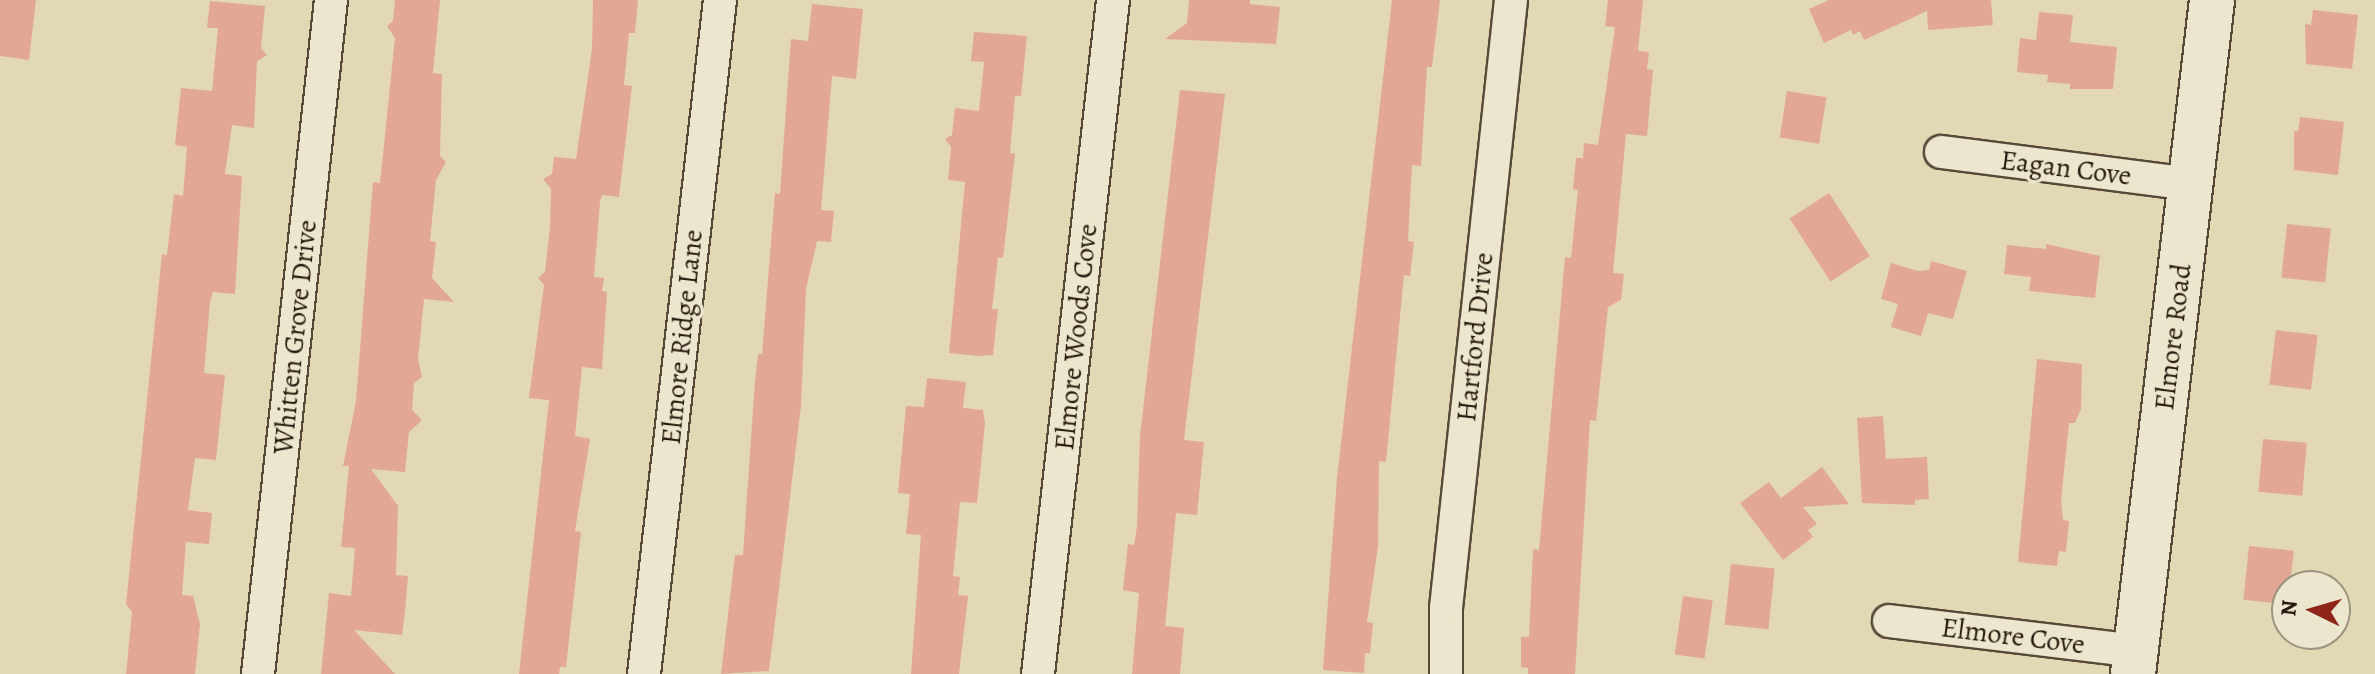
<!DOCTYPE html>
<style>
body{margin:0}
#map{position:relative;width:2375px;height:674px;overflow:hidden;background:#e2d8b4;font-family:Alegreya,serif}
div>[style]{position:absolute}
.building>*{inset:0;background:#e3a894;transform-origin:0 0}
.roads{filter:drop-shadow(2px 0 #564938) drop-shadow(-2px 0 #564938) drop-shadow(0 2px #564938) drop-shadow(0 -2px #564938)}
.street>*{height:32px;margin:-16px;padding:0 16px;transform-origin:16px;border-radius:16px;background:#ece6ce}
.secondary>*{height:44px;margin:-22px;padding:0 22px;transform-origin:22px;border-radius:22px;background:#ece6ce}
span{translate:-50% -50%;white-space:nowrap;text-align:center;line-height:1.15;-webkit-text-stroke:7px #ece6ce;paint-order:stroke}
.street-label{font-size:28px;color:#27190e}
.north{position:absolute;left:2271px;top:570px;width:80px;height:80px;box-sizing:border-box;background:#ece6ce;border:2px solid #9d9481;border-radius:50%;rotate:275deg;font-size:22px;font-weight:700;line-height:32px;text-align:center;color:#27190e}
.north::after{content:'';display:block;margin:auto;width:28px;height:36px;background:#8f2418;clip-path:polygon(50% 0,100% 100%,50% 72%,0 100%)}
</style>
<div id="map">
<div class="building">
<div style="clip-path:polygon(0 0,36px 0,29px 60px,0 56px)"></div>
<div style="clip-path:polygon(395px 0,440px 0,433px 73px,442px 74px,440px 156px,446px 162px,436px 180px,430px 241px,436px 242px,432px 278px,454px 302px,424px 299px,418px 359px,422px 377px,414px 383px,412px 410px,422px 420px,409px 432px,405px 472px,371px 469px,398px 506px,396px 575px,408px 576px,405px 612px,402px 635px,354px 630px,395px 674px,321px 674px,329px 593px,351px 596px,355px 548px,341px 547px,349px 466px,343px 466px,356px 401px,373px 182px,380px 183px,395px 38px,387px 26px,393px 21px)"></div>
<div style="clip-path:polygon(593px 0,638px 0,635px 33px,629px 33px,624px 85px,632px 86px,619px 197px,602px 195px,600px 202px,594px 277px,604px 278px,602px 291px,607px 292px,602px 369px,582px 367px,575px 436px,590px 439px,575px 531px,581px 532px,566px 667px,560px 667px,559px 674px,519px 674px,549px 400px,529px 398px,544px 285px,538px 278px,545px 272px,550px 227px,551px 189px,543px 179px,552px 174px,554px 157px,576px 159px,592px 49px)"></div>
<div style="clip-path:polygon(1189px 0,1250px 0,1250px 4px,1280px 7px,1276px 44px,1165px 39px,1187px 23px)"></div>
<div style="clip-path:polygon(1392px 0,1440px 0,1432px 67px,1427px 67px,1421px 166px,1412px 165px,1408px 241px,1414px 242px,1410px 276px,1404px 275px,1386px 462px,1379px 461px,1378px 547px,1367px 622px,1373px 623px,1370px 653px,1365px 653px,1364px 673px,1323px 670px,1337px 478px)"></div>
<div style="clip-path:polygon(1608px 0,1643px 0,1638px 51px,1649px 52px,1647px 69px,1653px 70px,1647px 136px,1626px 134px,1613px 273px,1624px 274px,1621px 300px,1608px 307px,1596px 421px,1590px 420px,1575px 674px,1528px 674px,1528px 668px,1521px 667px,1521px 637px,1529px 637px,1533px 549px,1539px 550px,1565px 257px,1571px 258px,1578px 190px,1573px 189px,1576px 158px,1583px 158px,1584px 143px,1598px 145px,1615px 27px,1605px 26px)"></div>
<div style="clip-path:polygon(1829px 0,1991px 0,1993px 25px,1928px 30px,1927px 11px,1864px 40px,1860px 31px,1853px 35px,1851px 30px,1824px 43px,1809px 9px)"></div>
<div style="clip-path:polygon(210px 1px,265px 6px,261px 48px,267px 55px,257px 61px,254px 128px,232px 125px,225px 174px,242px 176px,235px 294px,213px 292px,210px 302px,204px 373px,225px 375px,216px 460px,195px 458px,188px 510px,212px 513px,209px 544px,186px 542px,182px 595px,193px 596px,200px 624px,195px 674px,126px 674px,132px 612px,126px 604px,162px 254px,167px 255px,174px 194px,183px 196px,187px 147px,175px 145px,181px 88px,212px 91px,218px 28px,207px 28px)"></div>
<div style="clip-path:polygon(812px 4px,863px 9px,856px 79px,832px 76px,821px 210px,834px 211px,831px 242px,817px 241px,806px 289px,801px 406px,769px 671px,721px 674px,735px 555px,743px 555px,755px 381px,758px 354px,762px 354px,775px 193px,780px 194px,791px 39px,808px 41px)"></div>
<div style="clip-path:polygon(2313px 10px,2358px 15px,2352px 69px,2306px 64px,2305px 24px,2311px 25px)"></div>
<div style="clip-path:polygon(2039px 12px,2073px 15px,2070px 42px,2117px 47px,2113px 89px,2070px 89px,2070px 84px,2047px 82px,2048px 75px,2017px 72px,2020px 38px,2036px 40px)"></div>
<div style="clip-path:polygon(974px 32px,1027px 36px,1021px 96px,1015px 96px,1010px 153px,1015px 154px,1003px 258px,998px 257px,992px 309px,998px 309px,993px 355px,978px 356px,949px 353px,965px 182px,948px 180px,951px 147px,945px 139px,952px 135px,955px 108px,979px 111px,984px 62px,971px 61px)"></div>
<div style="clip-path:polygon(1180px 90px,1225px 94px,1184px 440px,1204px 442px,1197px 515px,1176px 513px,1165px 626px,1184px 628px,1180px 674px,1132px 674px,1139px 593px,1123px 590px,1128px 544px,1134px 545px,1137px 526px,1140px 436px)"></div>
<div style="left:1787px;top:91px;width:40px;height:47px;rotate:9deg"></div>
<div style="clip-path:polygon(2300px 117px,2344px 122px,2338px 175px,2294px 170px,2294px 131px,2298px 131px)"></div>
<div style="left:1829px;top:193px;width:75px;height:47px;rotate:57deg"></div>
<div style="left:2287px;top:224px;width:44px;height:54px;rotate:6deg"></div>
<div style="clip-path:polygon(2046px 244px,2100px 256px,2095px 298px,2029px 291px,2031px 277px,2004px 274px,2007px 245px,2046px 249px)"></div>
<div style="clip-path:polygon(1931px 261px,1967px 271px,1953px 319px,1928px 313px,1921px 336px,1891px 327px,1898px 304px,1881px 299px,1891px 263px,1918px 271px,1929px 270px)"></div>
<div style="left:2276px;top:330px;width:42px;height:55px;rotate:7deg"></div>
<div style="clip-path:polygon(2037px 359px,2082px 364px,2081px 409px,2075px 423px,2069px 423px,2061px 501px,2063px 520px,2069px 521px,2066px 552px,2059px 551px,2057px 566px,2018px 562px)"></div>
<div style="clip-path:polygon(927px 378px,966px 382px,963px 408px,983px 410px,985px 424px,977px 503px,960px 502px,953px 576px,960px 577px,958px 595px,968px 596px,959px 674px,911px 674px,921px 535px,906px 534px,910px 494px,898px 493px,906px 406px,924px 407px)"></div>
<div style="clip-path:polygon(1883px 416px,1886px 459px,1927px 457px,1929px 499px,1915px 500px,1915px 505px,1862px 503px,1857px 418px)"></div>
<div style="left:2263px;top:439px;width:44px;height:53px;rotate:5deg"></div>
<div style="clip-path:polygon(1822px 467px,1849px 504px,1803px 507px,1817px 524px,1808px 530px,1813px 537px,1783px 560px,1740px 503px,1769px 482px,1781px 498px)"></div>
<div style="left:2249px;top:546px;width:45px;height:54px;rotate:6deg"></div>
<div style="left:1731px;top:564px;width:44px;height:61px;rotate:6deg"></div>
<div style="left:1683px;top:596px;width:30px;height:59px;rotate:8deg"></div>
</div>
<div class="roads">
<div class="street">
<div style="left:1941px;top:152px;width:252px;rotate:7.3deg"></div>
<div style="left:1889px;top:621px;width:249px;rotate:6.9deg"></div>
<div style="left:258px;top:674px;width:678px;rotate:-83.82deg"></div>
<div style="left:644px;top:674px;width:678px;rotate:-83.57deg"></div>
<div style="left:1038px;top:674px;width:678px;rotate:-83.65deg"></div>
<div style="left:1446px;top:674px;width:66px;rotate:-90deg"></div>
<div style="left:1446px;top:608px;width:611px;rotate:-83.9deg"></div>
</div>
<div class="secondary">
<div style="left:2133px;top:674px;width:679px;rotate:-83.31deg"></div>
</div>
</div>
<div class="street-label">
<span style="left:2066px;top:168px;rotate:7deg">Eagan Cove</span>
<span style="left:295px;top:337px;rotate:-84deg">Whitten Grove Drive</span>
<span style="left:682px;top:337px;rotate:-84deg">Elmore Ridge Lane</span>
<span style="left:1076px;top:337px;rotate:-84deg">Elmore Woods Cove</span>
<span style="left:1475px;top:337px;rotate:-84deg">Hartford Drive</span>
<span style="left:2173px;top:337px;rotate:-83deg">Elmore Road</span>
<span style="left:2013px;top:636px;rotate:7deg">Elmore Cove</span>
</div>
<div class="north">N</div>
</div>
